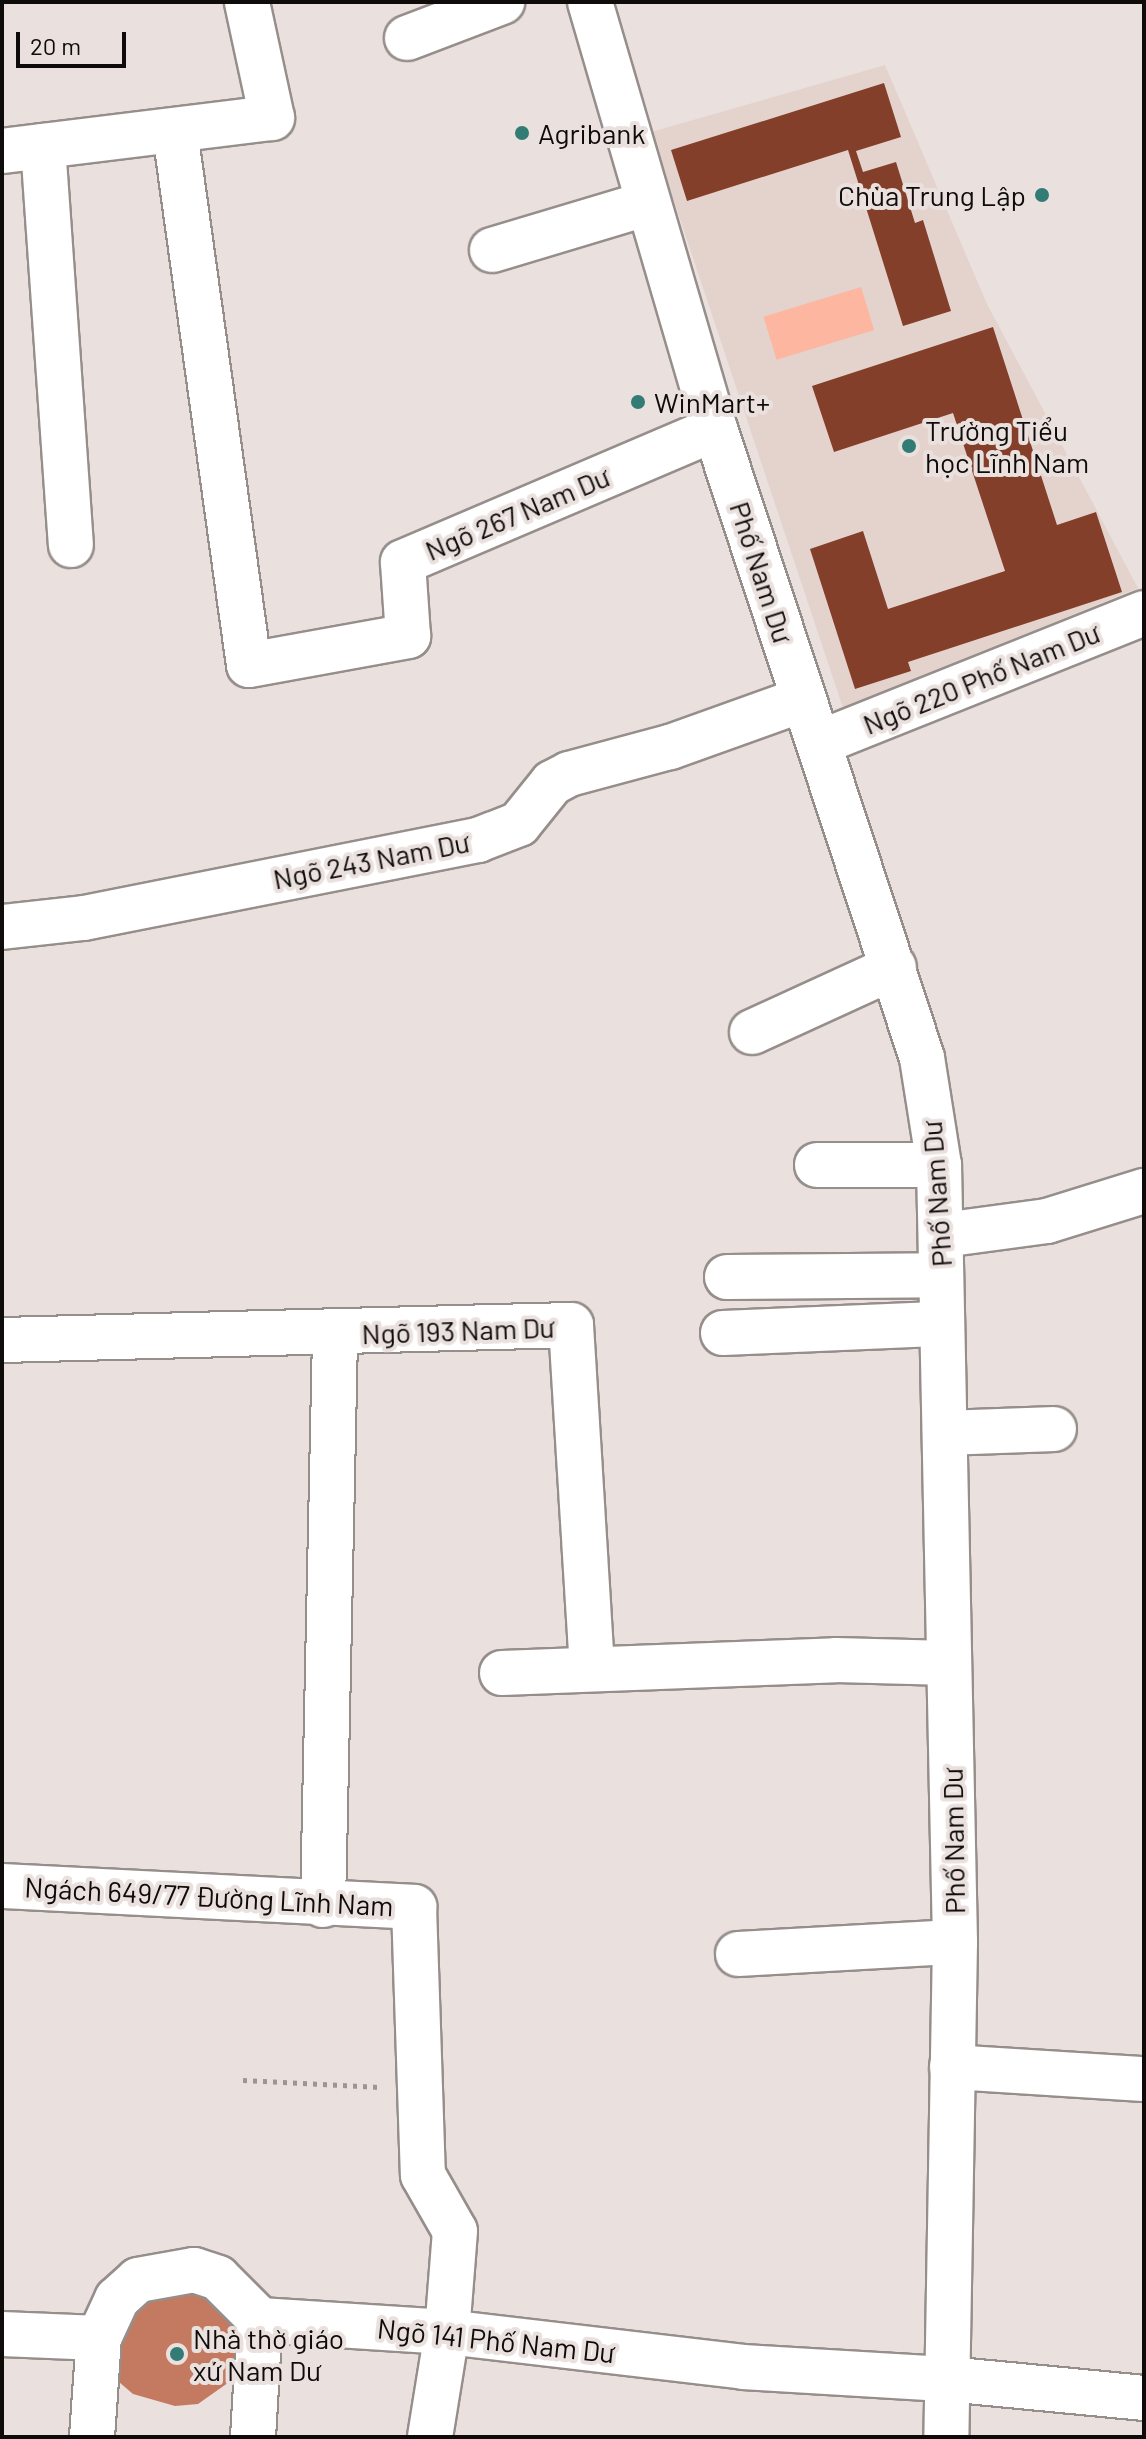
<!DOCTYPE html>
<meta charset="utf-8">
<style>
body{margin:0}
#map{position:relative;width:1146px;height:2439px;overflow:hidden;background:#eae1de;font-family:Barlow,sans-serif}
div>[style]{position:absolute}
.built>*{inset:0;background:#e4d2cd}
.green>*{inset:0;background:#fdb6a0;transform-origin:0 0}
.water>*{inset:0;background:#c47a61}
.building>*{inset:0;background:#833f29}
.path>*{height:5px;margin-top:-2.5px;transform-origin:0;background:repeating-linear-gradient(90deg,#9c9592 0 4px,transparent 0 10px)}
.roads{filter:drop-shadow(2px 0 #968e8b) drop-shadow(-2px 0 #968e8b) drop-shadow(0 2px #968e8b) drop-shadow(0 -2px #968e8b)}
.minor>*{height:44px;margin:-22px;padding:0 22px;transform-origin:22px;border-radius:22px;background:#fff}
.dots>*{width:22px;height:22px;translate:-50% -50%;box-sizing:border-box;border:4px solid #eae1de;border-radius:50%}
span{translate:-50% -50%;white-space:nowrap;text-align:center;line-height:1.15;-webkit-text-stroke:8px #eae1de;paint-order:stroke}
.poi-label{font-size:28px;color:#0e0b0a}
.left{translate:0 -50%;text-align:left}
.right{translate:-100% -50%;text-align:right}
.street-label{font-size:28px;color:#0e0b0a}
.frame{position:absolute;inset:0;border:4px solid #0e0b0a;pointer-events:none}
.scale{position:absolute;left:16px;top:32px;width:110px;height:36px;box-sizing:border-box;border:4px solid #0e0b0a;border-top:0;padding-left:10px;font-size:24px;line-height:28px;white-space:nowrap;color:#0e0b0a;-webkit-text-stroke:6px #eae1de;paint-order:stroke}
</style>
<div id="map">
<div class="built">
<div style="clip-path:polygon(885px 65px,987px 304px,1138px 588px,843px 708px,651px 132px)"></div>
</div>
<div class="green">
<div style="left:861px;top:287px;width:45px;height:102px;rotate:73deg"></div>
</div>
<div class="water">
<div style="clip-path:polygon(201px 2286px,239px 2322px,239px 2368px,232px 2380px,198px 2404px,175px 2406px,133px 2394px,119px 2382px,110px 2362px,129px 2304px)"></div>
</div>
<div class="building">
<div style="clip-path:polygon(884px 83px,901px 137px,856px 151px,863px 172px,896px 162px,915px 223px,923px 220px,951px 311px,903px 326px,848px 150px,687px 201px,671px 150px)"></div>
<div style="clip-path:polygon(993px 327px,1057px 525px,1096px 512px,1122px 592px,908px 662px,911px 671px,855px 689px,810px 549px,863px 531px,888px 609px,1005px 571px,953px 413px,834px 452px,812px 386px)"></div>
</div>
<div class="path">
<div style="left:243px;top:2080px;width:137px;rotate:2.9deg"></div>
</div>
<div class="roads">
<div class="minor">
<div style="left:590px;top:2px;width:445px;rotate:73.7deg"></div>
<div style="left:715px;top:429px;width:662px;rotate:71.78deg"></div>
<div style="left:922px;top:1058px;width:108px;rotate:81deg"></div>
<div style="left:939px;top:1165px;width:777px;rotate:88.82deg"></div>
<div style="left:955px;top:1942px;width:495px;rotate:91deg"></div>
<div style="left:407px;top:38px;width:102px;rotate:-20.8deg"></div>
<div style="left:175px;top:132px;width:538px;rotate:82.1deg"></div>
<div style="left:249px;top:665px;width:162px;rotate:-10.3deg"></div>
<div style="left:408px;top:636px;width:74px;rotate:-93.9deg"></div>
<div style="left:403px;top:562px;width:339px;rotate:-23.1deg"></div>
<div style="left:43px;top:146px;width:400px;rotate:86deg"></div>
<div style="left:2px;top:151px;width:272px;rotate:-7deg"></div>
<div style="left:272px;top:118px;width:119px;rotate:-102.2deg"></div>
<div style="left:492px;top:250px;width:160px;rotate:-16.7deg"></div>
<div style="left:819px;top:743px;width:350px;rotate:-21.8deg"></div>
<div style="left:2px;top:927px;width:82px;rotate:-6.3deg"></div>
<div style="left:84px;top:918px;width:402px;rotate:-11.2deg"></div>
<div style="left:478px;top:840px;width:44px;rotate:-21.3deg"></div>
<div style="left:519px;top:824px;width:53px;rotate:-51.2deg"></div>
<div style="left:552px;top:783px;width:19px;rotate:-28deg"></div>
<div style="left:569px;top:774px;width:105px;rotate:-15deg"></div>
<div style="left:670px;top:747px;width:142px;rotate:-19.7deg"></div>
<div style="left:752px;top:1032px;width:156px;rotate:-24.6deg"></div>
<div style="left:817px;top:1165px;width:122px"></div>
<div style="left:943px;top:1235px;width:105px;rotate:-7.7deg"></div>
<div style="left:1047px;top:1221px;width:102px;rotate:-17.2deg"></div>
<div style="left:727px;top:1277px;width:214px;rotate:-0.5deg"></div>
<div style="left:723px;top:1333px;width:219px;rotate:-2.4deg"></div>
<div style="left:2px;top:1340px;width:569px;rotate:-1.51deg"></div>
<div style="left:571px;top:1325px;width:342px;rotate:86.5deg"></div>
<div style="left:945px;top:1433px;width:109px;rotate:-2.1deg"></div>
<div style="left:502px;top:1673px;width:334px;rotate:-2.2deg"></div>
<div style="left:836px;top:1660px;width:113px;rotate:1.5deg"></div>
<div style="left:2px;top:1886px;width:413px;rotate:2.9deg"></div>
<div style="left:414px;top:1907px;width:268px;rotate:88.1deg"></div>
<div style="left:423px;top:2175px;width:64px;rotate:60.3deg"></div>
<div style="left:455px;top:2231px;width:101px;rotate:94.5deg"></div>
<div style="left:447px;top:2332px;width:106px;rotate:99.2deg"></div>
<div style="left:323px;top:1905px;width:570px;rotate:-88.79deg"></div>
<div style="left:738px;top:1954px;width:217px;rotate:-3.2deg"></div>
<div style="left:952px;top:2067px;width:192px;rotate:3.6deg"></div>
<div style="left:2px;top:2334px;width:97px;rotate:2.4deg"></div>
<div style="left:99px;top:2338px;width:43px;rotate:-65.2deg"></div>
<div style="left:117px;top:2299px;width:28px;rotate:-42deg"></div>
<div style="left:138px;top:2280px;width:57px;rotate:-10.1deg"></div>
<div style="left:194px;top:2270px;width:25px;rotate:18deg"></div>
<div style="left:218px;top:2278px;width:59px;rotate:45deg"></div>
<div style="left:260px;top:2320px;width:187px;rotate:3.7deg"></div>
<div style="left:447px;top:2332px;width:298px;rotate:6.7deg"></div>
<div style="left:743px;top:2367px;width:204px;rotate:3.4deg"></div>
<div style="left:947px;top:2379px;width:198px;rotate:5.5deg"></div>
<div style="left:92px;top:2437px;width:99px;rotate:-86deg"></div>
<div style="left:253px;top:2437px;width:117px;rotate:-86.6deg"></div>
</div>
</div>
<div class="dots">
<div style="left:522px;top:133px;background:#337b75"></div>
<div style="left:1042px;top:195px;background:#337b75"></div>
<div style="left:638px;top:402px;background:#337b75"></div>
<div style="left:909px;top:446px;background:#337b75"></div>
<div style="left:177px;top:2354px;background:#337b75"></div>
</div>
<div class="poi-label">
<span class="left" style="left:538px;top:133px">Agribank</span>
<span class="right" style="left:1026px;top:195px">Chùa Trung Lập</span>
<span class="left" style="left:654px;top:402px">WinMart+</span>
<span class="left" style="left:925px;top:446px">Trường Tiểu<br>học Lĩnh Nam</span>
<span class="left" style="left:193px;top:2354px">Nhà thờ giáo<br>xứ Nam Dư</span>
</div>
<div class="street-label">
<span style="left:517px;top:513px;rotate:-23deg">Ngõ 267 Nam Dư</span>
<span style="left:762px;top:572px;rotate:72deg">Phố Nam Dư</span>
<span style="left:981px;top:678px;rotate:-22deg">Ngõ 220 Phố Nam Dư</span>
<span style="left:371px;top:860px;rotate:-11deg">Ngõ 243 Nam Dư</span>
<span style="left:936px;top:1194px;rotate:-94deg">Phố Nam Dư</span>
<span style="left:458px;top:1330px;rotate:-2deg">Ngõ 193 Nam Dư</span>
<span style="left:953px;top:1841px;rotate:-91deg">Phố Nam Dư</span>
<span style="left:209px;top:1896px;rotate:3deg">Ngách 649/77 Đường Lĩnh Nam</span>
<span style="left:496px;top:2340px;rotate:6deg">Ngõ 141 Phố Nam Dư</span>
</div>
<div class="frame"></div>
<div class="scale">20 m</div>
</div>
